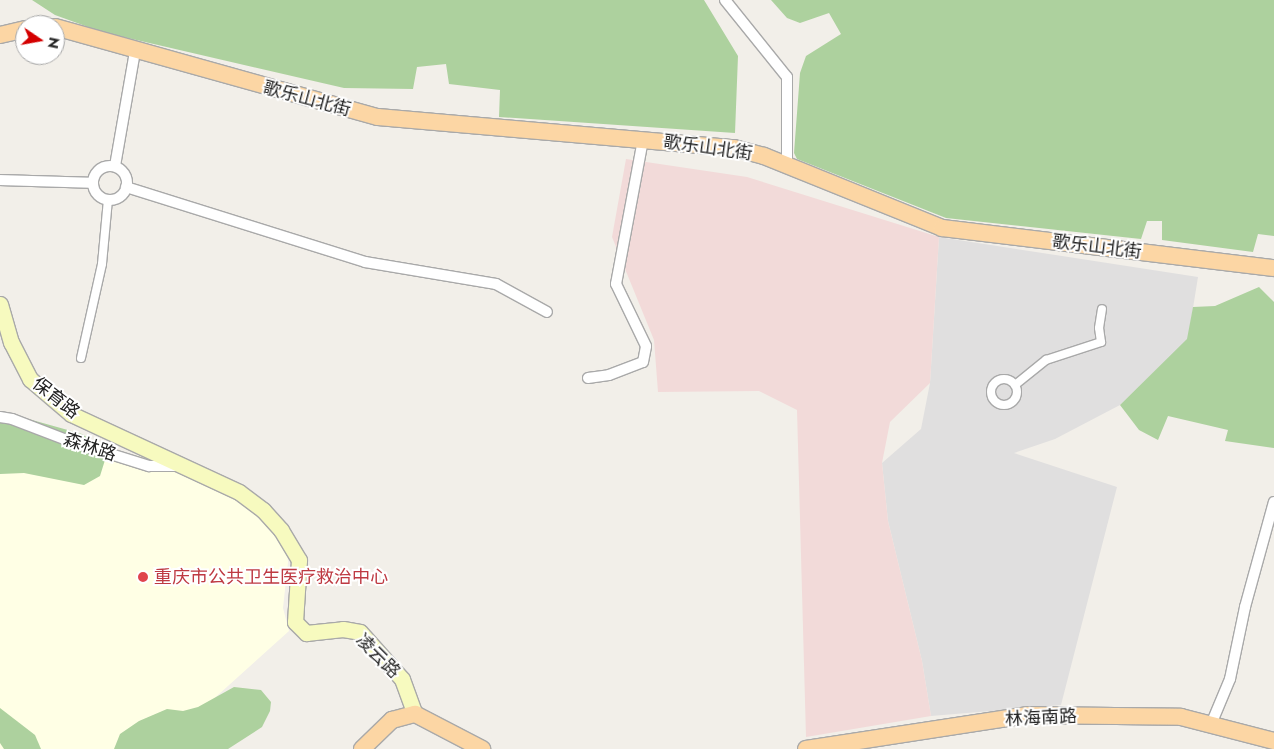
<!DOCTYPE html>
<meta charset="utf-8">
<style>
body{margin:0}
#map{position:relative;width:1274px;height:749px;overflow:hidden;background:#f2efe9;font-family:Jost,"Noto Sans SC",sans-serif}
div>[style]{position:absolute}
.residential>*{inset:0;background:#e0dfdf}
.commercial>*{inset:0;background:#f2dad9}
.education>*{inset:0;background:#ffffe5}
.forest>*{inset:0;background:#add19e}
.roads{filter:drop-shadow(1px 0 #a9a9a9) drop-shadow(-1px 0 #a9a9a9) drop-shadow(0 1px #a9a9a9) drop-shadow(0 -1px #a9a9a9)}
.pedestrian>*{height:8px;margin:-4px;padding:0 4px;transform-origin:4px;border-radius:4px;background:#fff}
.pedestrian>.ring{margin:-4px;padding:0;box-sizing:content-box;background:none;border:8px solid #fff;border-radius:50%}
.minor>*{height:10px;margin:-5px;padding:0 5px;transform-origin:5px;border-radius:5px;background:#fff}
.minor>.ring{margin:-5px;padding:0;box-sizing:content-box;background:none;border:10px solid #fff;border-radius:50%}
.secondary>*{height:15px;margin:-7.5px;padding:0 7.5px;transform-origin:7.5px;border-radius:7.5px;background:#f7fabf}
.primary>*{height:16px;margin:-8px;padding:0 8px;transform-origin:8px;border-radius:8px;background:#fcd6a4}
.dots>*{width:14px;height:14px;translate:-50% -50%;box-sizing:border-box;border:2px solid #fff;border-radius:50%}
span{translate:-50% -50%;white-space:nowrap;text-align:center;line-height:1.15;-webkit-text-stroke:4px #fff;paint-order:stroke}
.street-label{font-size:18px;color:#222}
.health-label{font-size:18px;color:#be3a42}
.left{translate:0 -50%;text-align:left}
.north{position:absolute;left:15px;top:15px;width:50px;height:50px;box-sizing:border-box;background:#fff;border:1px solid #a7a7a7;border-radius:50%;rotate:102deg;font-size:14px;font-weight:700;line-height:20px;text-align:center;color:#222}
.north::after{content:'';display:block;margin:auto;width:18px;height:22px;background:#d40000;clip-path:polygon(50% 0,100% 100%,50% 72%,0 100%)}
</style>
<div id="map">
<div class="residential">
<div style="clip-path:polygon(939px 237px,1198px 277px,1188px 339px,1120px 405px,1055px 439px,1014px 453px,1117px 487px,1061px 705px,931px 716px,922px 661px,888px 521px,882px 463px,921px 429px,930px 383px)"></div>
</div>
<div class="commercial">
<div style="clip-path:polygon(626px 159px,747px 177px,939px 237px,930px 383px,890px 422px,882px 463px,888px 521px,922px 661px,931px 716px,806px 737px,797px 410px,759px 391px,658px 392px,654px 340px,612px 237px)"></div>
</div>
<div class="education">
<div style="clip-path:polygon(0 425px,208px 471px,254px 494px,284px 521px,288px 562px,283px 608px,289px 631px,158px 749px,0 749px)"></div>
</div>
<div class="forest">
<div style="clip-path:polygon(32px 0,704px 0,738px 56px,735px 133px,499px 117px,500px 90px,449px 84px,446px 64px,417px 67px,413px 89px,344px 88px,102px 32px,55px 15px)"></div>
<div style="clip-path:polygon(771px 0,1274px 0,1274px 236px,1258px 234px,1253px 252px,1162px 240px,1162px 221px,1147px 221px,1141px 239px,946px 218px,797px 159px,794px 153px,800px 73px,806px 56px,841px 34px,829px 13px,800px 23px,787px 18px)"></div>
<div style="clip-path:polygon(1259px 287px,1274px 302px,1274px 448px,1225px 441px,1228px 430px,1168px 416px,1158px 440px,1139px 430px,1120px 405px,1187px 339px,1193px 307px,1215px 306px)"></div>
<div style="clip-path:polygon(0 411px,82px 434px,94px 442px,105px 460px,100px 476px,84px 485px,24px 473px,0 474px)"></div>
<div style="clip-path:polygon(234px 687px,261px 690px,271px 702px,270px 711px,262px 727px,228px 749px,114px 749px,120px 734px,139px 721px,167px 709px,183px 711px,198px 707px)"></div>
<div style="clip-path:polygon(0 708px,35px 735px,41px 749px,4px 749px,0 743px)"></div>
</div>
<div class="roads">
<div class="pedestrian">
<div style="left:81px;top:358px;width:96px;rotate:-77.4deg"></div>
<div style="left:102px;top:264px;width:65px;rotate:-84.7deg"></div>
<div class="ring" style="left:991px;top:379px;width:18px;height:18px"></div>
<div style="left:1015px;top:385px;width:40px;rotate:-39deg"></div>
<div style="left:1046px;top:360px;width:58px;rotate:-18.1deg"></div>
<div style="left:1101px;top:342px;width:14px;rotate:-98deg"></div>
<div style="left:1099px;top:328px;width:19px;rotate:-81deg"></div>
</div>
<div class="minor">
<div style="left:725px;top:0;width:99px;rotate:51.2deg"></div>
<div style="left:787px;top:77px;width:89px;rotate:90deg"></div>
<div style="left:115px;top:166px;width:117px;rotate:-80.1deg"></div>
<div class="ring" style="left:93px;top:166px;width:24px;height:24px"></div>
<div style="left:0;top:180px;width:93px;rotate:1.8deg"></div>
<div style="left:126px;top:187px;width:250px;rotate:17.4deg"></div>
<div style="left:365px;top:262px;width:133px;rotate:9.5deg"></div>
<div style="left:496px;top:284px;width:58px;rotate:28.8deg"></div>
<div style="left:588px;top:378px;width:21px;rotate:-8deg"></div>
<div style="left:609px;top:375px;width:36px;rotate:-21deg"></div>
<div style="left:643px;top:362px;width:16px;rotate:-79deg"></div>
<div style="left:646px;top:346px;width:69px;rotate:-115.8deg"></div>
<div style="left:616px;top:284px;width:147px;rotate:-79.4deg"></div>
<div style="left:0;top:417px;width:12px;rotate:9deg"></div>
<div style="left:12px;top:419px;width:61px;rotate:21.1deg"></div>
<div style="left:69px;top:441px;width:84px;rotate:17.4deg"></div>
<div style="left:149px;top:466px;width:29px"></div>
<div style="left:1212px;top:722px;width:47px;rotate:-67.3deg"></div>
<div style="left:1230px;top:679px;width:74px;rotate:-78.2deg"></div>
<div style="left:1245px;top:607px;width:109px;rotate:-74.6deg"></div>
</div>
<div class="secondary">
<div style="left:0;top:304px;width:40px;rotate:74deg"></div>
<div style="left:11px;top:342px;width:42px;rotate:62.8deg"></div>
<div style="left:30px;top:379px;width:54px;rotate:40.5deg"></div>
<div style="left:71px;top:414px;width:185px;rotate:24.9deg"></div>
<div style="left:239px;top:492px;width:30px;rotate:37deg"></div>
<div style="left:263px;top:510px;width:27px;rotate:48deg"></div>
<div style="left:281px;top:530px;width:35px;rotate:59deg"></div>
<div style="left:299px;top:560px;width:62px;rotate:93.7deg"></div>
<div style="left:295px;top:622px;width:16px;rotate:45deg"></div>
<div style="left:306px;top:633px;width:37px;rotate:-6deg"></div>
<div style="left:343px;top:629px;width:17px;rotate:10deg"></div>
<div style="left:360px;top:632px;width:63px;rotate:48.2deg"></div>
<div style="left:402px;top:679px;width:37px;rotate:70deg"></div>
</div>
<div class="primary">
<div style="left:55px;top:27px;width:335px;rotate:15.6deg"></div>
<div style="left:378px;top:117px;width:357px;rotate:5deg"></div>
<div style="left:734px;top:148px;width:31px;rotate:15deg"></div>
<div style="left:764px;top:156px;width:192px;rotate:22deg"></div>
<div style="left:942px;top:228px;width:334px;rotate:6.9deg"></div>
<div style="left:0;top:35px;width:26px;rotate:-13deg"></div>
<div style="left:362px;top:749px;width:42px;rotate:-44deg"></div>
<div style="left:392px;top:720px;width:24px;rotate:-15deg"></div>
<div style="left:415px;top:714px;width:76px;rotate:27.6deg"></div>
<div style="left:806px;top:749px;width:225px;rotate:-8.7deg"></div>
<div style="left:1028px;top:715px;width:153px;rotate:0.7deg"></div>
<div style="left:1181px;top:717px;width:96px;rotate:14.5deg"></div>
</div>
</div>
<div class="dots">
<div style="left:143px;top:577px;background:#e0444e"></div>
</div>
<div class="street-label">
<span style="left:307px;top:99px;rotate:15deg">歌乐山北街</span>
<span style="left:708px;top:148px;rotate:8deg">歌乐山北街</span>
<span style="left:1097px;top:247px;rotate:7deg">歌乐山北街</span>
<span style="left:56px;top:398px;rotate:38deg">保育路</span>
<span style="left:90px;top:447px;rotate:18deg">森林路</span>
<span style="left:378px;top:656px;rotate:45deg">凌云路</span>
<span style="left:1041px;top:718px;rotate:-3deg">林海南路</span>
</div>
<div class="health-label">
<span class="left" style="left:154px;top:577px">重庆市公共卫生医疗救治中心</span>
</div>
<div class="north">N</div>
</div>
